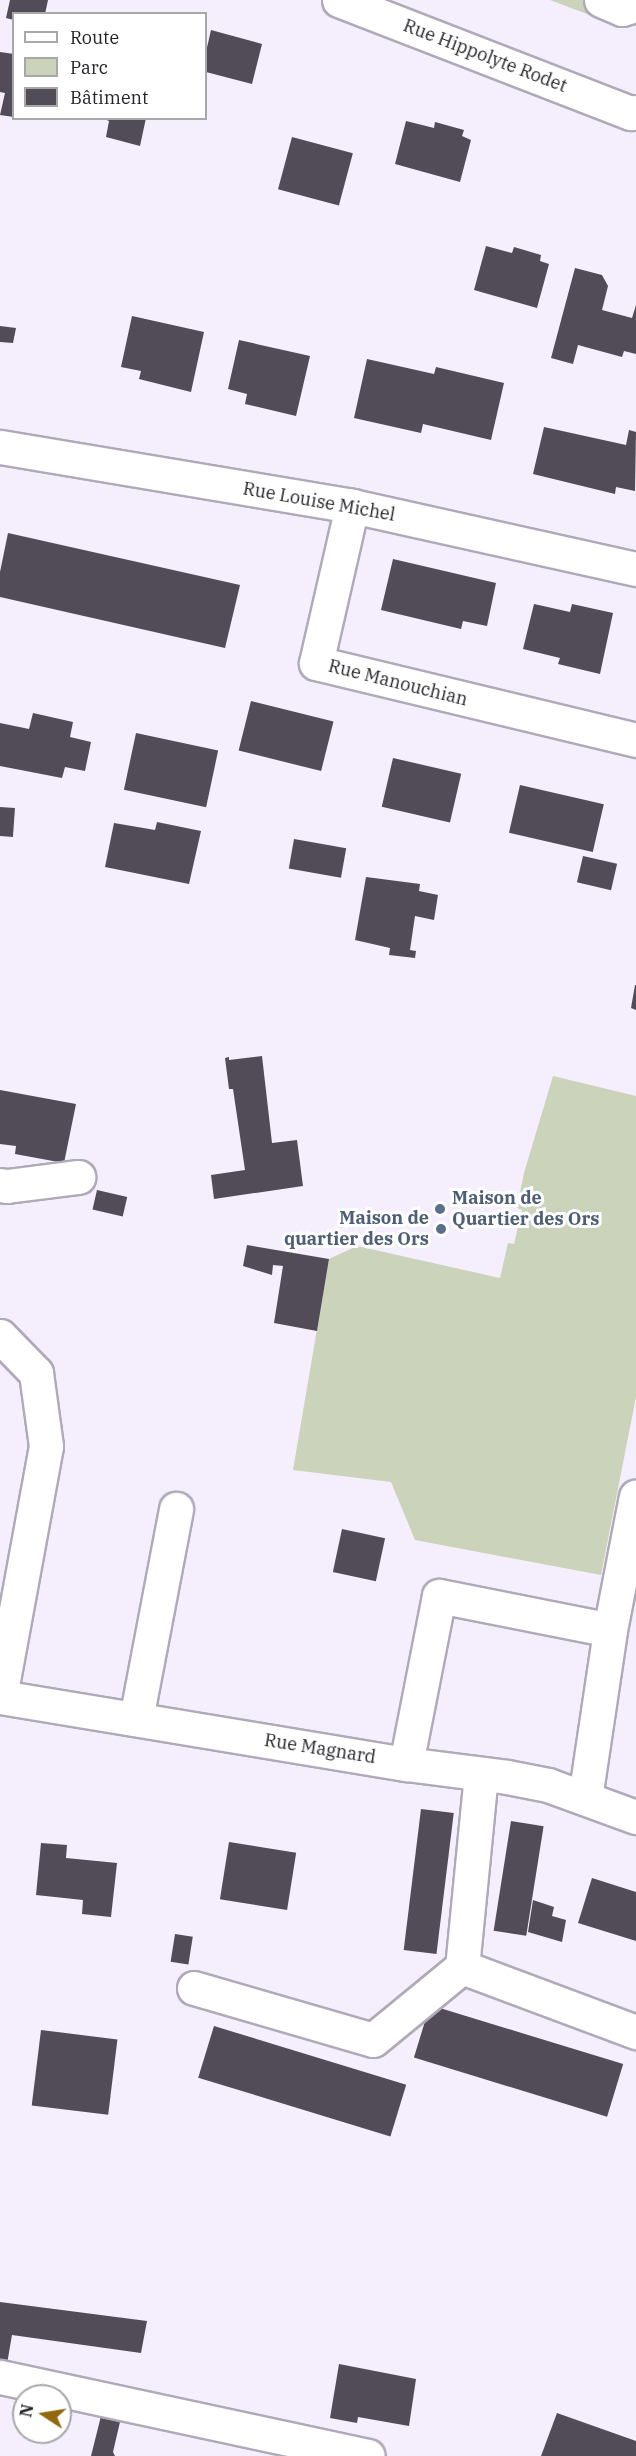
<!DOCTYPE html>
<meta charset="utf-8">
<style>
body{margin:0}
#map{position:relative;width:636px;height:2456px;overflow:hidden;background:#f4eefd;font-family:"IBM Plex Serif",serif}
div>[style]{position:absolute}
.green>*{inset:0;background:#ccd3bb}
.building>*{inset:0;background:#524c59;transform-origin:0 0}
.roads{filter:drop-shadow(2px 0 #b0aab8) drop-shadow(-2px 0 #b0aab8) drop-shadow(0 2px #b0aab8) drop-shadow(0 -2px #b0aab8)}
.minor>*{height:33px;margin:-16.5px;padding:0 16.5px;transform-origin:16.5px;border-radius:16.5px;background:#fff}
.dots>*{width:16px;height:16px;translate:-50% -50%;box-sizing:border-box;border:3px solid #fff;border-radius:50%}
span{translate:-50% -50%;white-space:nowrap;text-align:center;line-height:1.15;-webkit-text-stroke:6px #fff;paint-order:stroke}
.street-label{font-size:18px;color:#252328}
.service-label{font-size:18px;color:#4e5e75;font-weight:700}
.left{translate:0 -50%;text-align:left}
.right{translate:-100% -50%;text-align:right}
.legend{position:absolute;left:12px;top:12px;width:195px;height:108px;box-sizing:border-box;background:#fff;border:2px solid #a8a7a9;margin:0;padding:8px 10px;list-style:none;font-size:18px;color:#252328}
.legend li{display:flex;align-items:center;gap:12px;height:30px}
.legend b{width:30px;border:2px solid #a8a7a9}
.north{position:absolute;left:12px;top:2384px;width:60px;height:60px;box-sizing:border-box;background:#fff;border:2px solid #a8a7a9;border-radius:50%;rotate:282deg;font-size:16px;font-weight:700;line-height:24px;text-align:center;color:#252328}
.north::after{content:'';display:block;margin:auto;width:21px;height:27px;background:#90680f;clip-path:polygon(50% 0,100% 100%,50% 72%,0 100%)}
</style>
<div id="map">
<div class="green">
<div style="clip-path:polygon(550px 0,636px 0,636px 21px,616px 25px)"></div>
<div style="clip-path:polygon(553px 1076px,636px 1096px,636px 1397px,601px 1575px,415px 1540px,391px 1482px,293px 1470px,329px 1259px,357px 1246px,500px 1278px,508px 1243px,514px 1244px,522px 1210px,517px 1208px,524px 1173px)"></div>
</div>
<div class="building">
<div style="clip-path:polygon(10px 0,48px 0,45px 14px,14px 14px,14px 20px,6px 18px)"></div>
<div style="clip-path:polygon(211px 30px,262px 44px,252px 84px,206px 72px,206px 52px)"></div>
<div style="clip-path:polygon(0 52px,14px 54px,14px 117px,0 115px,5px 93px,0 92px)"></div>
<div style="clip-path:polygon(102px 118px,146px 118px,140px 146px,106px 137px,109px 121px)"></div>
<div style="clip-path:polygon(406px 121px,434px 128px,435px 122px,464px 130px,462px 136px,471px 140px,460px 182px,395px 164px)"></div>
<div style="left:292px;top:137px;width:63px;height:54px;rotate:15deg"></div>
<div style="clip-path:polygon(486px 246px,512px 253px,514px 247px,541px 255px,540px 261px,549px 264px,537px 308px,474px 290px)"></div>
<div style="clip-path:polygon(575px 268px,602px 275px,608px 286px,602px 310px,632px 318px,636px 305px,636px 354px,624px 351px,622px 357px,578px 345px,573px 364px,551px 358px)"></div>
<div style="clip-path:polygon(132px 316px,204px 332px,191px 392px,139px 379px,141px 371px,121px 367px)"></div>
<div style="clip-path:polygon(0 326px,16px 328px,13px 343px,0 342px)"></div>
<div style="clip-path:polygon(239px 340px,310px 356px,296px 416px,245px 404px,247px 394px,228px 389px)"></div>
<div style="clip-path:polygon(367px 359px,434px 374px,436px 367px,504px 383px,491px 440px,423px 424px,421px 433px,354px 418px)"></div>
<div style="clip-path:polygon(544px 427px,626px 445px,629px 430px,636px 432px,635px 491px,616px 487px,615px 494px,533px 474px)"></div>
<div style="clip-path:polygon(8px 533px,240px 585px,225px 648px,0 597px,0 572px)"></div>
<div style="clip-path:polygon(393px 559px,496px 583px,487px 626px,463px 621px,461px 629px,381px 610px)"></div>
<div style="clip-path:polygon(534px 604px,570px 612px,572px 604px,613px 613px,600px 674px,558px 664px,560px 658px,523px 649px)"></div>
<div style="left:251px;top:701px;width:85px;height:51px;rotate:14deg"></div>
<div style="clip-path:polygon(33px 713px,73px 722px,70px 737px,91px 742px,85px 771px,65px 767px,62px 778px,0 766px,0 723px,29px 729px)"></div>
<div style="left:136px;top:733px;width:84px;height:58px;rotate:12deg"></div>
<div style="left:393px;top:758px;width:70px;height:50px;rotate:13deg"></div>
<div style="left:520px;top:785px;width:86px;height:49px;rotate:13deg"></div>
<div style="left:0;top:807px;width:15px;height:29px;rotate:4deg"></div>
<div style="clip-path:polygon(157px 822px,201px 831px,189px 884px,105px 867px,114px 823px,155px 830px)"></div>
<div style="left:294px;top:839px;width:53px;height:30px;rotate:10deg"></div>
<div style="left:583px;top:856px;width:35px;height:27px;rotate:13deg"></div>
<div style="clip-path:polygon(366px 877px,420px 884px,419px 891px,438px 895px,434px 920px,415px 916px,410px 950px,416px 951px,415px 958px,389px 955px,390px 948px,355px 940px)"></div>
<div style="clip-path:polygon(635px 985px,636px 985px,636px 1010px,631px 1008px)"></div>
<div style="clip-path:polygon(262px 1056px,272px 1143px,297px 1140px,303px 1186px,214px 1199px,211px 1175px,245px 1170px,233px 1089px,229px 1089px,225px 1058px,229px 1057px,229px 1060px)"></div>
<div style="clip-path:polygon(0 1090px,76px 1104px,64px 1163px,15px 1154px,16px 1146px,0 1144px)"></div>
<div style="left:97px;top:1190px;width:31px;height:20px;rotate:13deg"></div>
<div style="clip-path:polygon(247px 1245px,329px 1259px,317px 1331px,274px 1323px,283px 1266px,273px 1265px,272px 1275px,243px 1266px)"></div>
<div style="left:342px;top:1529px;width:44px;height:44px;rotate:12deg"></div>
<div style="left:421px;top:1809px;width:33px;height:142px;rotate:7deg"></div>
<div style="left:511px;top:1821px;width:33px;height:111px;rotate:9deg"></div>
<div style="left:229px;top:1842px;width:68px;height:58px;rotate:9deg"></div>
<div style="clip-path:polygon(41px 1843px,67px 1845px,66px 1858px,117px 1863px,111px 1917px,82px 1914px,83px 1900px,36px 1895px)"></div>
<div style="clip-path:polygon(592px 1878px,636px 1892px,636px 1941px,578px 1923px)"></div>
<div style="clip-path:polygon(533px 1900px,554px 1907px,552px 1916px,566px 1920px,562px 1942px,528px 1932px)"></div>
<div style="left:175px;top:1934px;width:18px;height:28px;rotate:9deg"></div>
<div style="left:430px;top:2005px;width:202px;height:55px;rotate:17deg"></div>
<div style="left:214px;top:2026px;width:201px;height:54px;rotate:17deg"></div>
<div style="left:41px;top:2030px;width:77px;height:76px;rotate:7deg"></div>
<div style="clip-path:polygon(0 2302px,147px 2321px,141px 2353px,12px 2335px,7px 2364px,0 2362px)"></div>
<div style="clip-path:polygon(339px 2364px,416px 2379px,409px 2426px,358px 2417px,357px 2423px,330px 2418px)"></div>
<div style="clip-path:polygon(104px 2404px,123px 2409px,113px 2452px,115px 2456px,91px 2456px)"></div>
<div style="clip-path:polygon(557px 2413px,636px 2441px,636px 2456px,541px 2456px)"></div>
</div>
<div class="roads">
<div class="minor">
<div style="left:339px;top:0;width:313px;rotate:21.2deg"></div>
<div style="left:631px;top:113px;width:5px;rotate:-11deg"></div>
<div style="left:601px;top:0;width:23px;rotate:23deg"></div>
<div style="left:622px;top:9px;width:15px;rotate:-16deg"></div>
<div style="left:0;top:447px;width:357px;rotate:9.5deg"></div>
<div style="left:352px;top:506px;width:291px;rotate:12.5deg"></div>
<div style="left:352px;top:506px;width:161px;rotate:102.9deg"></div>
<div style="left:316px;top:663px;width:329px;rotate:13.5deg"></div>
<div style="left:0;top:1185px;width:7px;rotate:8deg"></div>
<div style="left:7px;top:1186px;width:72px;rotate:-7.2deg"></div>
<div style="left:0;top:1336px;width:52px;rotate:45.8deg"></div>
<div style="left:36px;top:1373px;width:74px;rotate:82.2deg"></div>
<div style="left:46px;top:1446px;width:255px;rotate:100.4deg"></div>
<div style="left:0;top:1697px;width:411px;rotate:9.4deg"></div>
<div style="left:406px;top:1764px;width:102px;rotate:7.3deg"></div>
<div style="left:507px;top:1777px;width:42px;rotate:11deg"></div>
<div style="left:548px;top:1785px;width:94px;rotate:20deg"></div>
<div style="left:136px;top:1719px;width:214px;rotate:-79.2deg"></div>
<div style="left:406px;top:1764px;width:171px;rotate:-78.9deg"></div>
<div style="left:439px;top:1596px;width:174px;rotate:11.2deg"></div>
<div style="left:481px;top:1774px;width:194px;rotate:95.6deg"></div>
<div style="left:462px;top:1967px;width:186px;rotate:20.5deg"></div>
<div style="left:585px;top:1798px;width:170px;rotate:-81.5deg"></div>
<div style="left:610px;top:1630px;width:136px;rotate:-79deg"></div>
<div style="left:194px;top:1988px;width:186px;rotate:16.2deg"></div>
<div style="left:373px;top:2040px;width:115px;rotate:-39.4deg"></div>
<div style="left:0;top:2377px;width:376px;rotate:12.1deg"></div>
</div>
</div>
<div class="dots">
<div style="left:440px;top:1209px;background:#5c6f8a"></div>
<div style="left:441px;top:1229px;background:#5c6f8a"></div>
</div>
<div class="street-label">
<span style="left:485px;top:56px;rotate:21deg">Rue Hippolyte Rodet</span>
<span style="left:319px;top:502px;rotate:10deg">Rue Louise Michel</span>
<span style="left:398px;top:683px;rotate:14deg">Rue Manouchian</span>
<span style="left:320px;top:1749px;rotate:9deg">Rue Magnard</span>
</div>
<div class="service-label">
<span class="left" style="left:452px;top:1209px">Maison de<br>Quartier des Ors</span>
<span class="right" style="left:429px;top:1229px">Maison de<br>quartier des Ors</span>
</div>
<ul class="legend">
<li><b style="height:8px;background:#fff"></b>Route</li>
<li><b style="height:16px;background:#ccd3bb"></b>Parc</li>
<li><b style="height:16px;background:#524c59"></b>Bâtiment</li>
</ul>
<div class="north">N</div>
</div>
